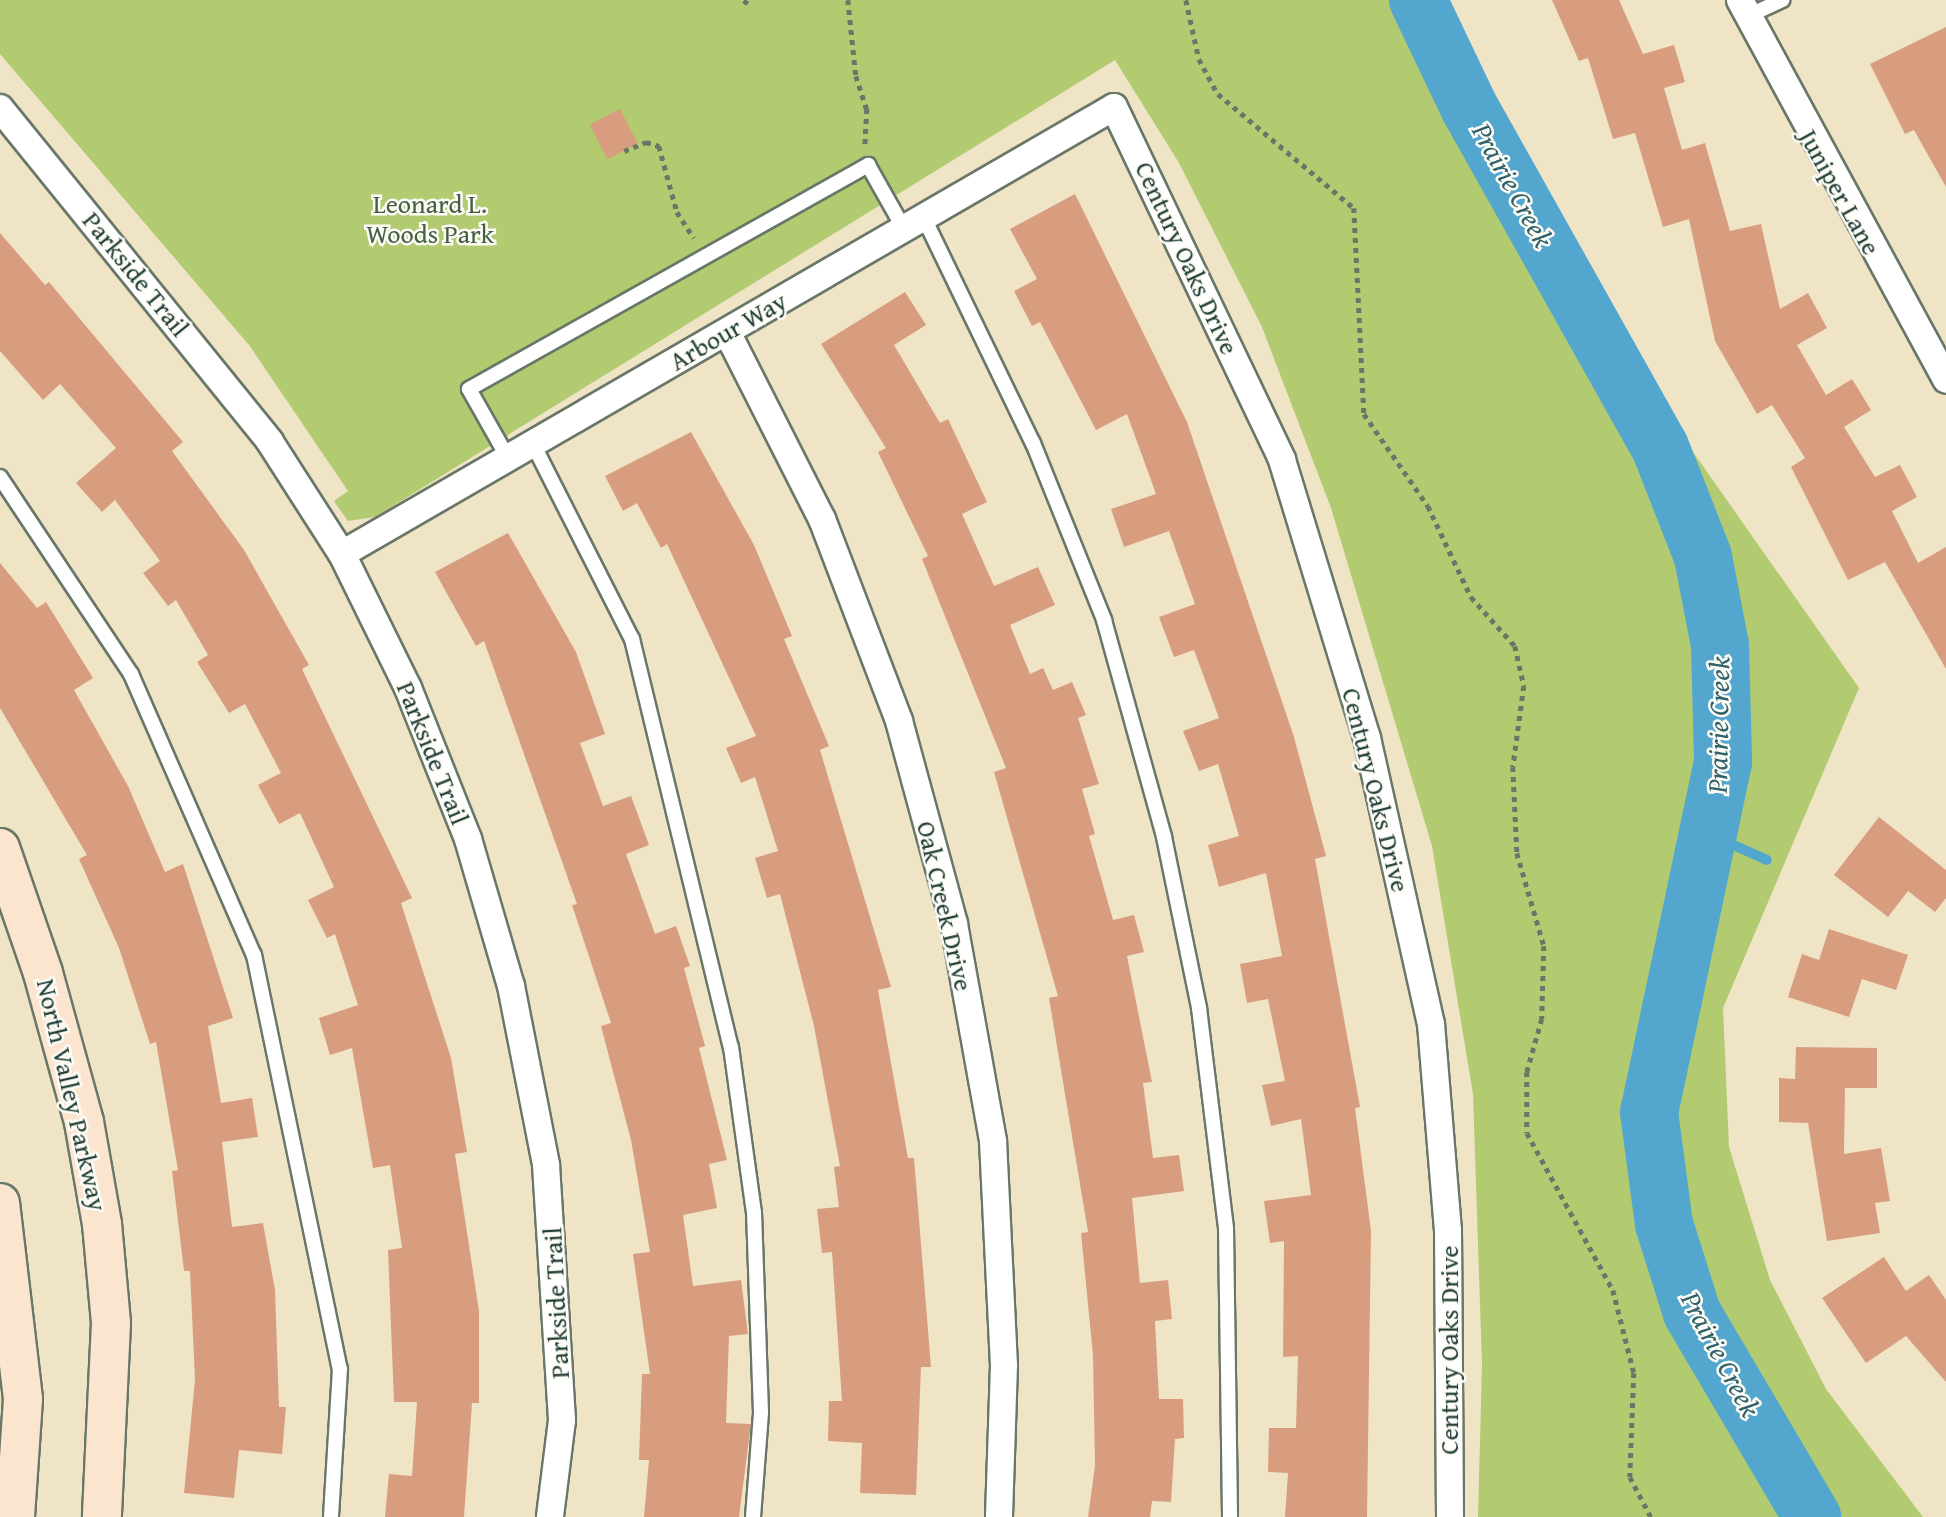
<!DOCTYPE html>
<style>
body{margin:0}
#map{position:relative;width:1946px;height:1517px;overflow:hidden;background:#f0e4c7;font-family:"Gentium Book Plus",serif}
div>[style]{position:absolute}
.green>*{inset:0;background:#b2cb70}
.stream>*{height:10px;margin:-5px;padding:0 5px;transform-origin:5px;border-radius:5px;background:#53a7cf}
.river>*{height:58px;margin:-29px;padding:0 29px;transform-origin:29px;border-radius:29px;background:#53a7cf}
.building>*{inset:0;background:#d89d7f;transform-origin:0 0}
.path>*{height:4.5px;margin-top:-2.25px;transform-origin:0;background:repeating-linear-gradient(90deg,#687767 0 5px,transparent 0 10px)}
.roads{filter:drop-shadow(2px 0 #687767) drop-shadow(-2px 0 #687767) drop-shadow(0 2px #687767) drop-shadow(0 -2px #687767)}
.lane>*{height:14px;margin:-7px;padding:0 7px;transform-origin:7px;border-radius:7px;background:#fff}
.street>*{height:26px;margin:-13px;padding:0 13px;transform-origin:13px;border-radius:13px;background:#fff}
.secondary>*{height:38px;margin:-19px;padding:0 19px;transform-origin:19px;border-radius:19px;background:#fbe5cf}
span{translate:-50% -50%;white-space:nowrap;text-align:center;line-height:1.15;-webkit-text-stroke:5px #fdfcf7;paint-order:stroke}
.street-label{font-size:26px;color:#1f3d34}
.park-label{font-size:26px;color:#446043}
.water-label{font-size:28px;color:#31626a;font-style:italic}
</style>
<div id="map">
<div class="green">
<div style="clip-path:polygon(0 0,1442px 0,1494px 116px,1674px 425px,1859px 688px,1723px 1008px,1729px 1147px,1770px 1280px,1826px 1389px,1923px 1517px,1478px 1517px,1482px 1364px,1473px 1094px,1432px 846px,1331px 508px,1262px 327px,1179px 163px,1115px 60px,375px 517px,348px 521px,334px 501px,348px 491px,249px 345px,0 54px)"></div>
</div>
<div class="stream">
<div style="left:1711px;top:835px;width:61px;rotate:24.1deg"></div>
</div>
<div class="river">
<div style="left:1418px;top:0;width:119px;rotate:64.5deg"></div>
<div style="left:1469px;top:107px;width:390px;rotate:60.7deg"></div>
<div style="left:1660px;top:447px;width:118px;rotate:68.6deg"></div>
<div style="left:1703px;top:557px;width:90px;rotate:79.1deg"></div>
<div style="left:1720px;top:645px;width:117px;rotate:88.5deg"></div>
<div style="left:1723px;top:762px;width:358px;rotate:101.9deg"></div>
<div style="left:1649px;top:1112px;width:113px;rotate:82.4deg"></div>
<div style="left:1664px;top:1224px;width:93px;rotate:72.5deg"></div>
<div style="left:1692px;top:1313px;width:237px;rotate:59.5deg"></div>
</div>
<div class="building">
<div style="clip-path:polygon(1552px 0,1619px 0,1643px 54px,1674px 45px,1685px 82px,1664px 88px,1682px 150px,1705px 143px,1730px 231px,1761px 224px,1780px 309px,1808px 293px,1827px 328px,1797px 345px,1826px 395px,1852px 379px,1871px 410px,1844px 427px,1875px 477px,1900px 465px,1917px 497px,1892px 511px,1918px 563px,1946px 547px,1946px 669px,1885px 562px,1848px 580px,1791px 467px,1805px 458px,1772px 405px,1757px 414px,1715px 341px,1689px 219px,1663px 227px,1635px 133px,1613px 139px,1588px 58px,1579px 61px)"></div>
<div style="clip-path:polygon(1946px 27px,1946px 187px,1914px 130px,1905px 134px,1870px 64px)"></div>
<div style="left:620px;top:109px;width:39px;height:34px;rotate:63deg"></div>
<div style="clip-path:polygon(1075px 194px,1187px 422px,1294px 737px,1326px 856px,1315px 859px,1360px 1107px,1355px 1108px,1371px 1231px,1367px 1517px,1285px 1517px,1288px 1473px,1268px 1472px,1269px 1428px,1296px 1428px,1298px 1356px,1283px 1357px,1284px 1241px,1270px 1243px,1264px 1201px,1311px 1195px,1301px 1119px,1271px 1126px,1262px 1085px,1285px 1081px,1268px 999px,1247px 1003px,1240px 964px,1282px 956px,1266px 873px,1219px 887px,1208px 845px,1239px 836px,1218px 764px,1199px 771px,1183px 731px,1219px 718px,1194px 650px,1174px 657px,1159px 617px,1195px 604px,1169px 531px,1124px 547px,1111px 509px,1156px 494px,1127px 414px,1096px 430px,1040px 322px,1032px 326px,1014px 291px,1037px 279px,1010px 229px)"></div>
<div style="clip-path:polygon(0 233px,45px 285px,49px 282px,183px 442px,172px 451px,244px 550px,309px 665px,302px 669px,412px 898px,401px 903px,451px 1058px,467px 1152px,455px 1154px,479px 1311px,479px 1403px,472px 1403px,464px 1517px,385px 1517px,389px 1474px,412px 1476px,417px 1402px,394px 1402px,388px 1250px,402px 1248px,390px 1165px,373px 1168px,352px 1048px,330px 1055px,319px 1018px,358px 1005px,335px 934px,327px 938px,308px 900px,334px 887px,300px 813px,279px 824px,258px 785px,281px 773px,245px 704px,229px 713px,197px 662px,208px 655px,176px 600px,168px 606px,143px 573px,160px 561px,115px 500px,102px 512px,76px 483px,116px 448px,60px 384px,43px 400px,0 351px)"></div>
<div style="clip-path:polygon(905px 292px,926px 325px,894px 345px,940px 423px,948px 419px,987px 502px,962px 514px,994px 586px,1038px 567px,1055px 605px,1010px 625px,1030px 674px,1043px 668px,1053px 690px,1072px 682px,1086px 715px,1078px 718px,1099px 784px,1082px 789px,1095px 834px,1089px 836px,1113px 920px,1134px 915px,1144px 952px,1127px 956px,1152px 1082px,1143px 1083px,1153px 1158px,1179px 1155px,1184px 1191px,1132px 1198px,1140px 1283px,1168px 1280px,1172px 1319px,1155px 1321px,1159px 1399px,1183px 1399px,1184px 1438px,1175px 1439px,1171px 1502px,1152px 1501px,1150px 1517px,1088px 1517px,1095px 1466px,1093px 1355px,1081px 1233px,1088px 1232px,1049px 998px,1058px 996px,994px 772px,1006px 768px,922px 559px,928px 556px,878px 452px,886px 448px,821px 344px)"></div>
<div style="clip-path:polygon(691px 432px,754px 545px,792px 636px,784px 639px,829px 746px,820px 750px,891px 987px,878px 990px,908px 1158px,914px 1158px,931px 1367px,921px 1367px,916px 1495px,860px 1493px,862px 1443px,828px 1441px,829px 1401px,842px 1401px,832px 1252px,822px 1253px,817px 1209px,839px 1207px,834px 1167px,840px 1166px,814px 1026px,780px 894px,767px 898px,755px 858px,778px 851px,755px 777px,741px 783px,726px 748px,756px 736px,667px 544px,661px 548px,637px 503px,623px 511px,605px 476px)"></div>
<div style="clip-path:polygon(508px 533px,576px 652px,605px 734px,580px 743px,603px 806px,631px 796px,649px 845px,626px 854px,655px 934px,676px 926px,690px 966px,684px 968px,705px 1046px,699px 1048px,727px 1160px,709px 1164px,717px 1208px,683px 1215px,693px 1286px,741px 1280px,748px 1334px,729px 1336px,726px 1423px,751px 1424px,739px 1517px,644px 1517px,649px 1460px,639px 1460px,642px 1374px,650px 1374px,633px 1254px,650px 1252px,631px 1140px,601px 1026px,611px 1023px,572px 905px,577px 904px,484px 641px,476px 646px,435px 572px)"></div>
<div style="clip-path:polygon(0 563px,37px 608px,46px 602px,93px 678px,74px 690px,128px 786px,165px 872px,183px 864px,233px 1018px,208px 1026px,221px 1103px,252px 1098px,258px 1137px,222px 1142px,232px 1227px,263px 1223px,275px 1290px,279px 1407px,286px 1407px,282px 1454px,239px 1450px,234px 1498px,184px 1493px,195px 1380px,190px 1271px,184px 1271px,172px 1171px,178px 1170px,156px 1042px,150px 1044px,119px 948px,79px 859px,87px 855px,0 708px)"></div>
<div style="clip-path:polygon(1879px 817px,1946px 870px,1946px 898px,1935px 912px,1908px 891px,1888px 917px,1834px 875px)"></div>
<div style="clip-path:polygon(1829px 929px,1908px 955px,1896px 990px,1862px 979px,1849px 1017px,1788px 997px,1802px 954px,1819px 960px)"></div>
<div style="clip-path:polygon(1796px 1047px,1877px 1048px,1877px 1088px,1845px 1088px,1844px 1154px,1881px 1148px,1890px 1201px,1875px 1203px,1880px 1233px,1827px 1241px,1808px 1123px,1779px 1122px,1779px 1078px,1795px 1079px)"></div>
<div style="clip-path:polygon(1884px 1257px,1906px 1291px,1929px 1275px,1946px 1300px,1946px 1382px,1906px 1336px,1866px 1363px,1822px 1298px)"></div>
</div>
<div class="path">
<div style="left:848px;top:0;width:76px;rotate:84deg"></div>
<div style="left:856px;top:76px;width:35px;rotate:72deg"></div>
<div style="left:867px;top:109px;width:36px;rotate:93deg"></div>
<div style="left:1186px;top:0;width:60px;rotate:77.6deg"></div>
<div style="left:1199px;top:59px;width:40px;rotate:62deg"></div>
<div style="left:1218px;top:94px;width:177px;rotate:40deg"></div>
<div style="left:1354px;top:208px;width:206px;rotate:87.2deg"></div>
<div style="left:1364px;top:414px;width:112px;rotate:55.2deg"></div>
<div style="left:1428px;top:506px;width:101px;rotate:64.7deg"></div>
<div style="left:1471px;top:597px;width:66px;rotate:48.1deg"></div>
<div style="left:1515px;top:646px;width:41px;rotate:77.3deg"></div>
<div style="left:1524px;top:686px;width:82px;rotate:97.7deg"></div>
<div style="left:1513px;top:767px;width:86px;rotate:87.3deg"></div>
<div style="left:1517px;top:853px;width:97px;rotate:73.8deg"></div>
<div style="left:1544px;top:946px;width:73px;rotate:91.6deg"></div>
<div style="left:1542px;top:1019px;width:55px;rotate:105.8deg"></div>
<div style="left:1527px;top:1072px;width:61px;rotate:90deg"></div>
<div style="left:1527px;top:1133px;width:179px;rotate:61.3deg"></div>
<div style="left:1613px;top:1290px;width:86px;rotate:75.8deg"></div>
<div style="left:1634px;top:1373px;width:104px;rotate:92.2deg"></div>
<div style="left:1630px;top:1477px;width:45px;rotate:62.3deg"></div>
<div style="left:744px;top:4px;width:5px;rotate:-53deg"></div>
<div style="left:624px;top:151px;width:24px;rotate:-22deg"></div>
<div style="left:646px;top:142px;width:14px;rotate:17deg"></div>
<div style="left:659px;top:146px;width:68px;rotate:74.7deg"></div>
<div style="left:677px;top:212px;width:31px;rotate:57deg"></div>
</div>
<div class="roads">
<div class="lane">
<div style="left:1748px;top:16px;width:38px;rotate:-25deg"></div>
<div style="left:924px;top:218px;width:250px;rotate:64.2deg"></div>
<div style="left:1033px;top:443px;width:191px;rotate:68.1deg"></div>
<div style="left:1104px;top:620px;width:225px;rotate:74.5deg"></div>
<div style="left:1164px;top:837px;width:175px;rotate:78.4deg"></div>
<div style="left:1199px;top:1008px;width:222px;rotate:83deg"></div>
<div style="left:1226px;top:1228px;width:289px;rotate:89.2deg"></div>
<div style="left:533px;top:444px;width:219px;rotate:63.1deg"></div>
<div style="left:632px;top:639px;width:420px;rotate:76.4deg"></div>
<div style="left:731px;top:1047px;width:167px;rotate:82.1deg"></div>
<div style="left:754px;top:1212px;width:201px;rotate:88deg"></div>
<div style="left:761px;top:1413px;width:104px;rotate:94.4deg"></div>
<div style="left:508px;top:458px;width:79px;rotate:-119.5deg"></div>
<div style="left:469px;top:389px;width:458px;rotate:-29.3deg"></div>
<div style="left:868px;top:165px;width:73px;rotate:60.6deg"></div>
<div style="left:0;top:477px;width:237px;rotate:56.4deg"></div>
<div style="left:131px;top:674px;width:307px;rotate:66.4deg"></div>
<div style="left:254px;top:955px;width:423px;rotate:78.3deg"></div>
<div style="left:340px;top:1369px;width:148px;rotate:93.5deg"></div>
</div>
<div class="street">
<div style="left:1740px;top:0;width:432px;rotate:61.5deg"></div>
<div style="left:0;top:108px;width:429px;rotate:51deg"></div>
<div style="left:270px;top:442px;width:133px;rotate:57.3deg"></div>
<div style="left:342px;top:554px;width:149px;rotate:63.8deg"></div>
<div style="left:408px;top:688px;width:162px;rotate:68.3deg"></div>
<div style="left:468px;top:839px;width:153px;rotate:73.7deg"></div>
<div style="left:511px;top:986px;width:182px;rotate:78.9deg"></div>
<div style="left:546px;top:1165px;width:256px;rotate:86.4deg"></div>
<div style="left:562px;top:1420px;width:98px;rotate:97.1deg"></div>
<div style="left:727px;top:332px;width:210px;rotate:63.1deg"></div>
<div style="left:822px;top:519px;width:216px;rotate:69.1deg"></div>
<div style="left:899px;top:721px;width:210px;rotate:74.8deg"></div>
<div style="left:954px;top:924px;width:220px;rotate:79.8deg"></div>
<div style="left:993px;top:1141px;width:224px;rotate:87.2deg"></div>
<div style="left:1004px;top:1365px;width:152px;rotate:91.9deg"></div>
<div style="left:342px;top:554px;width:892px;rotate:-30.07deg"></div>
<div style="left:1114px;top:107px;width:391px;rotate:64.5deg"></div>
<div style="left:1282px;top:460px;width:291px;rotate:73deg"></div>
<div style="left:1367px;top:738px;width:293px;rotate:77.4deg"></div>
<div style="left:1431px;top:1024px;width:207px;rotate:85.3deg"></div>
<div style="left:1448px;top:1230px;width:287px;rotate:89.6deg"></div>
</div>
<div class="secondary">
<div style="left:0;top:848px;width:132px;rotate:71deg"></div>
<div style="left:43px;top:973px;width:155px;rotate:74.6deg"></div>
<div style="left:84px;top:1122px;width:104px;rotate:80deg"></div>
<div style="left:102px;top:1224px;width:99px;rotate:84.8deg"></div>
<div style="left:111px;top:1323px;width:194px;rotate:92.7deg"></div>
<div style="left:0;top:1203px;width:197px;rotate:83.3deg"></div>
<div style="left:23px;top:1399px;width:118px;rotate:93.9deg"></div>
</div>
</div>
<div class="street-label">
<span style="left:1840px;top:192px;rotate:61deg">Juniper Lane</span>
<span style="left:1187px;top:258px;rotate:65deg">Century Oaks Drive</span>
<span style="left:136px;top:274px;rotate:51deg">Parkside Trail</span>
<span style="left:728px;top:331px;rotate:-30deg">Arbour Way</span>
<span style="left:433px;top:753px;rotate:68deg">Parkside Trail</span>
<span style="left:1376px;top:790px;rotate:76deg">Century Oaks Drive</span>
<span style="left:945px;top:906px;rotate:77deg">Oak Creek Drive</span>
<span style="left:72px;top:1095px;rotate:77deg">North Valley Parkway</span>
<span style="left:556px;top:1303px;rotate:-93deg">Parkside Trail</span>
<span style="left:1449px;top:1350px;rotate:-90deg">Century Oaks Drive</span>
</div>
<div class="park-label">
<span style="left:430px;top:219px">Leonard L.<br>Woods Park</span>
</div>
<div class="water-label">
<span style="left:1513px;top:185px;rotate:61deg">Prairie Creek</span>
<span style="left:1718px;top:725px;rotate:-89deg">Prairie Creek</span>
<span style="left:1721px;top:1354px;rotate:62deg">Prairie Creek</span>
</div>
</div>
